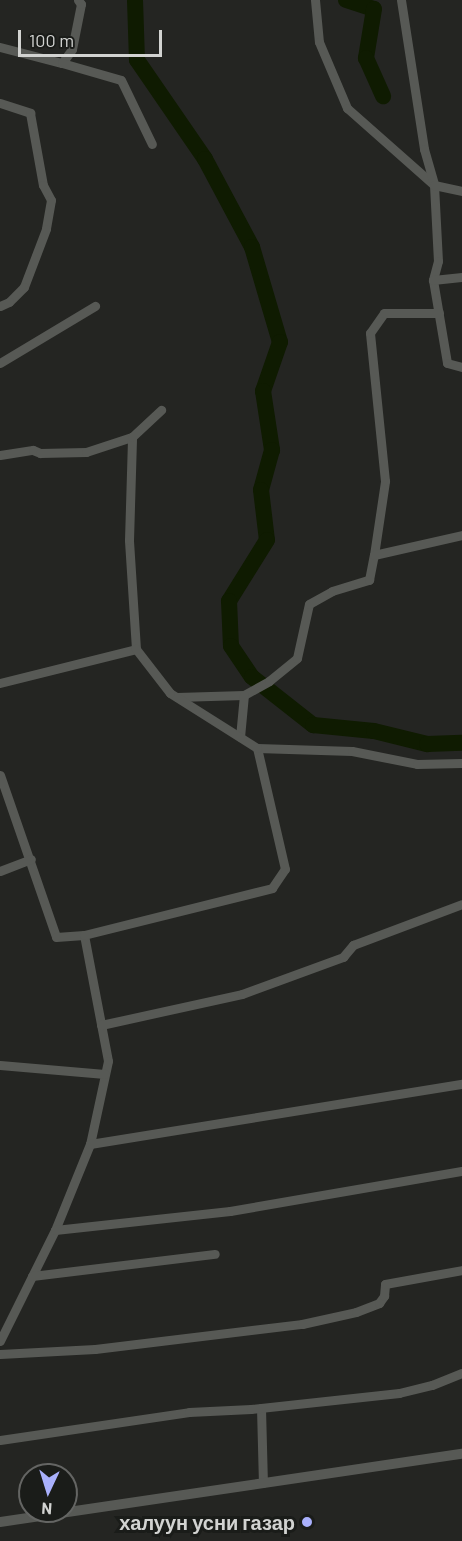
<!DOCTYPE html>
<meta charset="utf-8">
<style>
body{margin:0}
#map{position:relative;width:462px;height:1541px;overflow:hidden;background:#242522;font-family:Barlow,sans-serif}
div>[style]{position:absolute}
.river>*{height:16px;margin:-8px;padding:0 8px;transform-origin:8px;border-radius:8px;background:#0f1b01}
.minor>*{height:9px;margin:-4.5px;padding:0 4.5px;transform-origin:4.5px;border-radius:4.5px;background:#575955}
.tertiary>*{height:10px;margin:-5px;padding:0 5px;transform-origin:5px;border-radius:5px;background:#575955}
.dots>*{width:16px;height:16px;translate:-50% -50%;box-sizing:border-box;border:3px solid #1a1c19;border-radius:50%}
span{translate:-50% -50%;white-space:nowrap;text-align:center;line-height:1.15;-webkit-text-stroke:6px #1a1c19;paint-order:stroke}
.poi-label{font-size:20px;color:#d2d3d1;font-weight:700}
.right{translate:-100% -50%;text-align:right}
.north{position:absolute;left:18px;top:1463px;width:60px;height:60px;box-sizing:border-box;background:#1a1c19;border:2px solid #646563;border-radius:50%;rotate:184deg;font-size:16px;font-weight:700;line-height:24px;text-align:center;color:#d2d3d1}
.north::after{content:'';display:block;margin:auto;width:21px;height:27px;background:#a9b0fc;clip-path:polygon(50% 0,100% 100%,50% 72%,0 100%)}
.scale{position:absolute;left:18px;top:30px;width:144px;height:27px;box-sizing:border-box;border:3px solid #d2d3d1;border-top:0;padding-left:8px;font-size:18px;line-height:21px;white-space:nowrap;color:#d2d3d1;-webkit-text-stroke:4px #1a1c19;paint-order:stroke}
</style>
<div id="map">
<div class="river">
<div style="left:135px;top:0;width:60px;rotate:88.1deg"></div>
<div style="left:137px;top:60px;width:120px;rotate:55.5deg"></div>
<div style="left:205px;top:159px;width:100px;rotate:61.9deg"></div>
<div style="left:252px;top:247px;width:99px;rotate:73.6deg"></div>
<div style="left:280px;top:342px;width:52px;rotate:109.1deg"></div>
<div style="left:263px;top:391px;width:60px;rotate:81.3deg"></div>
<div style="left:272px;top:450px;width:41px;rotate:105.4deg"></div>
<div style="left:261px;top:490px;width:50px;rotate:83.2deg"></div>
<div style="left:267px;top:540px;width:72px;rotate:121.9deg"></div>
<div style="left:229px;top:601px;width:45px;rotate:87.5deg"></div>
<div style="left:231px;top:646px;width:37px;rotate:56deg"></div>
<div style="left:252px;top:677px;width:78px;rotate:38.2deg"></div>
<div style="left:313px;top:725px;width:61px;rotate:5.6deg"></div>
<div style="left:374px;top:731px;width:55px;rotate:13.8deg"></div>
<div style="left:427px;top:744px;width:35px;rotate:-2deg"></div>
<div style="left:346px;top:0;width:29px;rotate:18deg"></div>
<div style="left:374px;top:9px;width:50px;rotate:99.3deg"></div>
<div style="left:366px;top:58px;width:42px;rotate:65.9deg"></div>
</div>
<div class="minor">
<div style="left:315px;top:0;width:42px;rotate:84.6deg"></div>
<div style="left:319px;top:42px;width:72px;rotate:67deg"></div>
<div style="left:347px;top:108px;width:116px;rotate:41.5deg"></div>
<div style="left:434px;top:185px;width:76px;rotate:87deg"></div>
<div style="left:438px;top:261px;width:20px;rotate:105deg"></div>
<div style="left:433px;top:280px;width:84px;rotate:80.4deg"></div>
<div style="left:447px;top:363px;width:16px;rotate:15deg"></div>
<div style="left:401px;top:0;width:151px;rotate:81.2deg"></div>
<div style="left:424px;top:149px;width:37px;rotate:74deg"></div>
<div style="left:434px;top:185px;width:29px;rotate:12deg"></div>
<div style="left:0;top:47px;width:64px;rotate:14.5deg"></div>
<div style="left:62px;top:63px;width:17px;rotate:-54deg"></div>
<div style="left:72px;top:49px;width:46px;rotate:-78.7deg"></div>
<div style="left:81px;top:4px;width:5px;rotate:-127deg"></div>
<div style="left:62px;top:63px;width:61px;rotate:16.1deg"></div>
<div style="left:121px;top:80px;width:71px;rotate:64.2deg"></div>
<div style="left:0;top:103px;width:32px;rotate:18deg"></div>
<div style="left:30px;top:113px;width:73px;rotate:79.8deg"></div>
<div style="left:43px;top:185px;width:17px;rotate:62deg"></div>
<div style="left:51px;top:200px;width:29px;rotate:100deg"></div>
<div style="left:46px;top:229px;width:62px;rotate:110.8deg"></div>
<div style="left:24px;top:287px;width:21px;rotate:135deg"></div>
<div style="left:9px;top:302px;width:10px;rotate:156deg"></div>
<div style="left:433px;top:280px;width:29px;rotate:-6deg"></div>
<div style="left:0;top:363px;width:111px;rotate:-31deg"></div>
<div style="left:0;top:455px;width:33px;rotate:-9deg"></div>
<div style="left:33px;top:450px;width:8px;rotate:23deg"></div>
<div style="left:40px;top:453px;width:46px;rotate:-1.2deg"></div>
<div style="left:86px;top:452px;width:48px;rotate:-18.1deg"></div>
<div style="left:374px;top:555px;width:75px;rotate:-81.5deg"></div>
<div style="left:385px;top:481px;width:149px;rotate:-95.8deg"></div>
<div style="left:370px;top:333px;width:24px;rotate:-55deg"></div>
<div style="left:384px;top:313px;width:55px"></div>
<div style="left:0;top:683px;width:140px;rotate:-14deg"></div>
<div style="left:136px;top:649px;width:109px;rotate:-93.7deg"></div>
<div style="left:129px;top:540px;width:103px;rotate:-88.3deg"></div>
<div style="left:132px;top:437px;width:40px;rotate:-43deg"></div>
<div style="left:177px;top:697px;width:67px;rotate:-1.7deg"></div>
<div style="left:244px;top:695px;width:29px;rotate:-29deg"></div>
<div style="left:269px;top:681px;width:36px;rotate:-39deg"></div>
<div style="left:297px;top:658px;width:55px;rotate:-77.5deg"></div>
<div style="left:309px;top:604px;width:26px;rotate:-29deg"></div>
<div style="left:332px;top:591px;width:39px;rotate:-17deg"></div>
<div style="left:369px;top:580px;width:25px;rotate:-79deg"></div>
<div style="left:374px;top:555px;width:90px;rotate:-12.8deg"></div>
<div style="left:240px;top:737px;width:42px;rotate:-84.6deg"></div>
<div style="left:257px;top:748px;width:95px;rotate:1.8deg"></div>
<div style="left:352px;top:751px;width:66px;rotate:11.3deg"></div>
<div style="left:417px;top:764px;width:45px;rotate:-1.3deg"></div>
<div style="left:0;top:775px;width:171px;rotate:70.9deg"></div>
<div style="left:56px;top:937px;width:28px;rotate:-4deg"></div>
<div style="left:84px;top:935px;width:128px;rotate:79.2deg"></div>
<div style="left:108px;top:1061px;width:85px;rotate:102.2deg"></div>
<div style="left:90px;top:1144px;width:93px;rotate:112.1deg"></div>
<div style="left:55px;top:1230px;width:124px;rotate:116.4deg"></div>
<div style="left:0;top:871px;width:33px;rotate:-21deg"></div>
<div style="left:84px;top:935px;width:194px;rotate:-14deg"></div>
<div style="left:272px;top:888px;width:23px;rotate:-56deg"></div>
<div style="left:285px;top:869px;width:124px;rotate:-103deg"></div>
<div style="left:257px;top:748px;width:103px;rotate:-147.7deg"></div>
<div style="left:170px;top:693px;width:56px;rotate:-127.7deg"></div>
<div style="left:101px;top:1025px;width:144px;rotate:-12.4deg"></div>
<div style="left:242px;top:994px;width:108px;rotate:-20.1deg"></div>
<div style="left:343px;top:957px;width:16px;rotate:-50deg"></div>
<div style="left:353px;top:945px;width:116px;rotate:-20.6deg"></div>
<div style="left:0;top:1065px;width:105px;rotate:4.9deg"></div>
<div style="left:90px;top:1144px;width:377px;rotate:-9.2deg"></div>
<div style="left:55px;top:1230px;width:176px;rotate:-6.2deg"></div>
<div style="left:230px;top:1211px;width:235px;rotate:-9.8deg"></div>
<div style="left:32px;top:1276px;width:184px;rotate:-6.9deg"></div>
<div style="left:0;top:1354px;width:95px;rotate:-3deg"></div>
<div style="left:95px;top:1349px;width:209px;rotate:-6.9deg"></div>
<div style="left:302px;top:1324px;width:55px;rotate:-12.5deg"></div>
<div style="left:356px;top:1312px;width:25px;rotate:-21deg"></div>
<div style="left:379px;top:1303px;width:9px;rotate:-54deg"></div>
<div style="left:384px;top:1296px;width:12px;rotate:-85deg"></div>
<div style="left:385px;top:1284px;width:78px;rotate:-10.3deg"></div>
<div style="left:261px;top:1408px;width:75px;rotate:88.5deg"></div>
<div style="left:0;top:1440px;width:191px;rotate:-8.4deg"></div>
<div style="left:189px;top:1412px;width:62px;rotate:-2.8deg"></div>
<div style="left:251px;top:1409px;width:149px;rotate:-6.2deg"></div>
<div style="left:399px;top:1393px;width:34px;rotate:-14deg"></div>
<div style="left:432px;top:1385px;width:32px;rotate:-22deg"></div>
</div>
<div class="tertiary">
<div style="left:0;top:1522px;width:467px;rotate:-8.4deg"></div>
</div>
<div class="dots">
<div style="left:307px;top:1522px;background:#a9b0fc"></div>
</div>
<div class="poi-label">
<span class="right" style="left:295px;top:1522px">халуун усни газар</span>
</div>
<div class="north">N</div>
<div class="scale">100 m</div>
</div>
